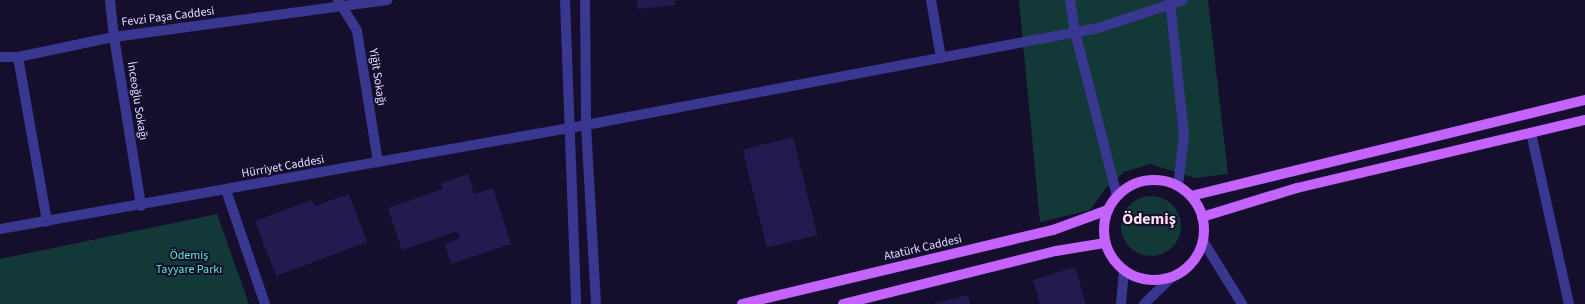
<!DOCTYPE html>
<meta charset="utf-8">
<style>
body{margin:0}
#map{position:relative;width:1585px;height:304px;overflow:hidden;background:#150f2d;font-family:"Source Sans 3",sans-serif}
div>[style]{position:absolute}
.green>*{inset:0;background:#123837}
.round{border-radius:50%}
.building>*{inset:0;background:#251a50;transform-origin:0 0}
.minor>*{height:10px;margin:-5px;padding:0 5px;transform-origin:5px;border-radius:5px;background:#3a3790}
.major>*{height:10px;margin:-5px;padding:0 5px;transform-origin:5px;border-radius:5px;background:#c563ff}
.major>.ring{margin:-5px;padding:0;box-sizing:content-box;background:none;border:10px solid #c563ff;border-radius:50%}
span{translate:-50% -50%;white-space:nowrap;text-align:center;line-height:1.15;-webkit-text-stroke:4px #150f2d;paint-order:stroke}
.street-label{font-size:12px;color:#e0dcff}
.park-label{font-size:12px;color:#5deac7}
.district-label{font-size:16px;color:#ffdef3;font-weight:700}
</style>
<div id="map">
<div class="green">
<div style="clip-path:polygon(1019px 0,1208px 0,1228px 174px,1195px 178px,1150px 164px,1124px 172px,1105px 189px,1090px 210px,1040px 222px)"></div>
<div class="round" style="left:1121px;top:196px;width:60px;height:60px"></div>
<div style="clip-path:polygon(217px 214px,249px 304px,0 304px,0 259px)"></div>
</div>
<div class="building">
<div style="clip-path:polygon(637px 0,674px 0,675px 5px,638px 9px)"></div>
<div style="left:793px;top:137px;width:101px;height:52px;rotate:76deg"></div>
<div style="clip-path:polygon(468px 174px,474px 194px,493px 188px,511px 244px,451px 264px,445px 244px,460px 238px,458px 231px,402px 250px,388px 208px,443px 189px,441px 183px)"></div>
<div style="clip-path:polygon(349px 194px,367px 242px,276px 276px,255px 221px,312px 200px,315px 206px)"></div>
<div style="clip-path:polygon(1075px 267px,1086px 304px,1040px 304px,1033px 280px)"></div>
<div style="clip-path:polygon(968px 295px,970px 304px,935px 304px,935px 303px)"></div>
</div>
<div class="minor">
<div style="left:110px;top:0;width:37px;rotate:84deg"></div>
<div style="left:114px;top:37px;width:171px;rotate:80.9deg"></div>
<div style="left:338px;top:0;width:36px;rotate:58deg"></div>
<div style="left:357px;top:31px;width:133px;rotate:80.9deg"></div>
<div style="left:565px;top:0;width:304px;rotate:87.9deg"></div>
<div style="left:585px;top:0;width:125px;rotate:89.5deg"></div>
<div style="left:586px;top:125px;width:179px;rotate:86.8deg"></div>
<div style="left:931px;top:0;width:59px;rotate:80.2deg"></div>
<div style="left:1070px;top:0;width:32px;rotate:81deg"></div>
<div style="left:1075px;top:32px;width:169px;rotate:75.6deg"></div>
<div style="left:1170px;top:0;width:136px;rotate:84.1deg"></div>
<div style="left:1184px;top:135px;width:51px;rotate:96.7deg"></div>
<div style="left:0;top:57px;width:18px"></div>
<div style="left:18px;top:57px;width:98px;rotate:-11.8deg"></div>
<div style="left:114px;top:37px;width:276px;rotate:-7.7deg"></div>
<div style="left:18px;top:57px;width:167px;rotate:80deg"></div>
<div style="left:1531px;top:133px;width:175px;rotate:77.5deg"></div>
<div style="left:226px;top:190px;width:120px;rotate:71.1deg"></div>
<div style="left:0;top:229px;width:595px;rotate:-10.06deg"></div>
<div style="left:586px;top:125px;width:521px;rotate:-10.73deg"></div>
<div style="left:1098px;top:28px;width:89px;rotate:-18.2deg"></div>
<div style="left:1203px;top:241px;width:74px;rotate:58.2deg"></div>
<div style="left:1121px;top:304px;width:34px;rotate:-85deg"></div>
<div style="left:1144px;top:304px;width:39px;rotate:-44deg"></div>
</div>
<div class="major">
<div class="ring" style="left:1104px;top:180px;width:90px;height:90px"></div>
<div style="left:1191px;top:196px;width:406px;rotate:-13.7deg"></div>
<div style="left:1202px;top:217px;width:99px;rotate:-17deg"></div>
<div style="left:1297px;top:188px;width:296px;rotate:-13.3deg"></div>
<div style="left:742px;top:304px;width:320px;rotate:-13.4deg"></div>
<div style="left:1053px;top:230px;width:59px;rotate:-20deg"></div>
<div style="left:843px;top:304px;width:219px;rotate:-14deg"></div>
<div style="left:1056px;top:251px;width:50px;rotate:-9.3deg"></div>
</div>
<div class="street-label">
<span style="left:168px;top:17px;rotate:-7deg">Fevzi Paşa Caddesi</span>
<span style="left:377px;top:77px;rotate:81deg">Yiğit Sokağı</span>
<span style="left:137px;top:101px;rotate:81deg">İnceoğlu Sokağı</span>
<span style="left:283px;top:167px;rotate:-10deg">Hürriyet Caddesi</span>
<span style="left:923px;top:248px;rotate:-13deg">Atatürk Caddesi</span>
</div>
<div class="park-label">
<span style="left:189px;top:263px">Ödemiş<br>Tayyare Parkı</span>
</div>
<div class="district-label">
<span style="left:1149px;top:219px">Ödemiş</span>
</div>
</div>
